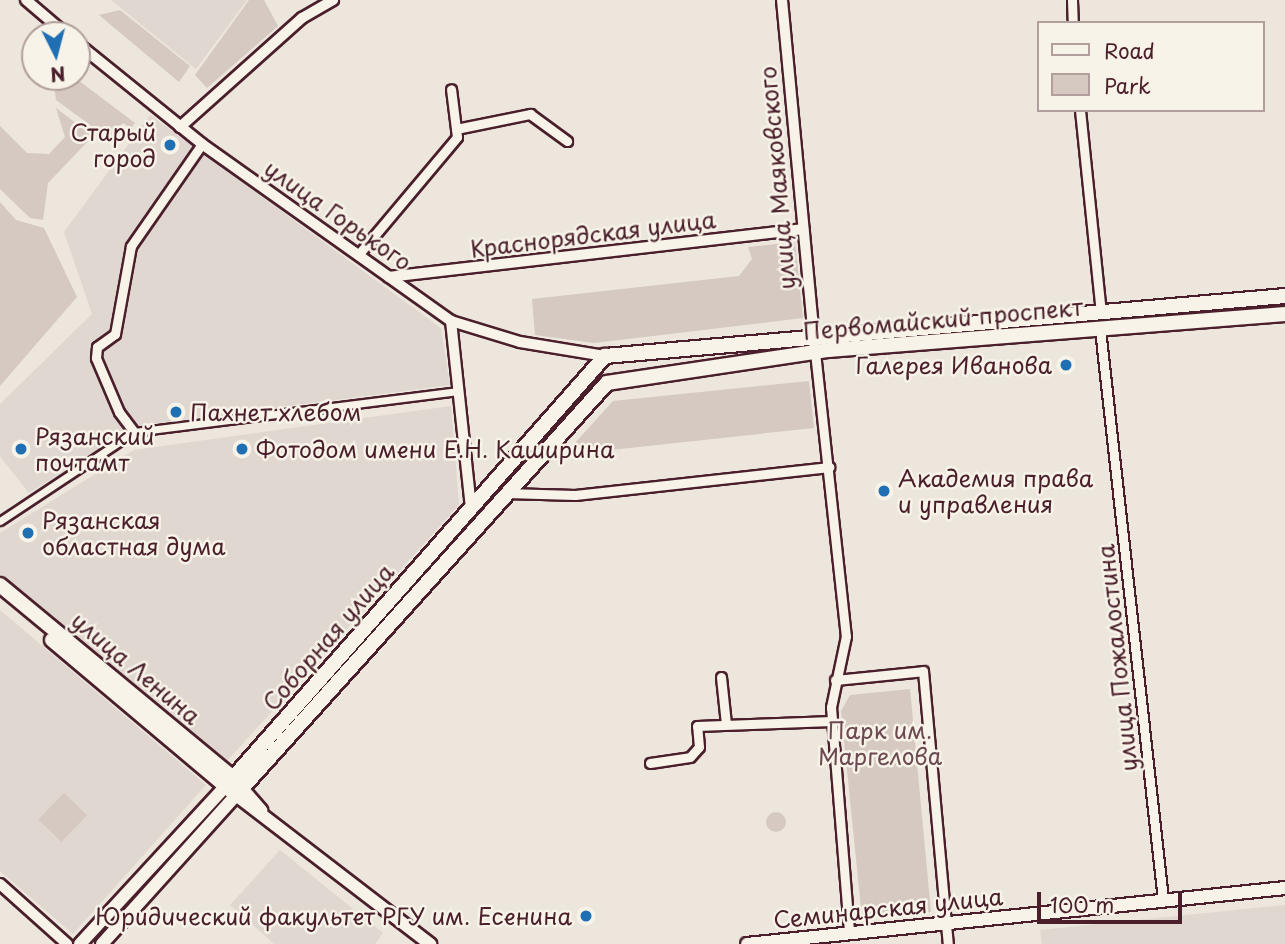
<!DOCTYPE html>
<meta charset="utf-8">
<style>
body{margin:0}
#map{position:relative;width:1285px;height:944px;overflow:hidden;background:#ece6dd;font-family:"Playpen Sans",sans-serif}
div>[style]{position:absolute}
.built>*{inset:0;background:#e0d7d0}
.green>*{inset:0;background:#d5c9c2;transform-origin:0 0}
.round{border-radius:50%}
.roads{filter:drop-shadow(2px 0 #4a1f2b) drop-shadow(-2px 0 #4a1f2b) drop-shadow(0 2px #4a1f2b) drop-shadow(0 -2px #4a1f2b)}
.pedestrian>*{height:7px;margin:-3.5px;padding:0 3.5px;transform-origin:3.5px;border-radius:3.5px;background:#f7f3e8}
.minor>*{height:9px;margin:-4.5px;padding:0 4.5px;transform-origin:4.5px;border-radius:4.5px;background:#f7f3e8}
.tertiary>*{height:10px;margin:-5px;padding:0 5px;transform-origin:5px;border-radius:5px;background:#f7f3e8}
.secondary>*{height:12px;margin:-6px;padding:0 6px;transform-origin:6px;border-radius:6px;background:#f7f3e8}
.primary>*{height:14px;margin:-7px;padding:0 7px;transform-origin:7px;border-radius:7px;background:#f7f3e8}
.dots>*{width:19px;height:19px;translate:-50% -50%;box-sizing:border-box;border:4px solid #f7f3e8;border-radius:50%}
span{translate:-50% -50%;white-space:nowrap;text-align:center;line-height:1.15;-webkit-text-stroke:5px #f7f3e8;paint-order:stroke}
.poi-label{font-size:23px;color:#4a1f2b}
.right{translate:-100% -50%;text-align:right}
.left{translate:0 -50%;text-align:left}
.street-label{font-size:23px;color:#4a1f2b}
.park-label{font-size:23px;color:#6d4a51}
.legend{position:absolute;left:1037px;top:21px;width:228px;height:91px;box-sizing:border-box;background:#f7f3e8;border:2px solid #b29e9c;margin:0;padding:9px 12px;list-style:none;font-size:21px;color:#4a1f2b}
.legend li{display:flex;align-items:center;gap:14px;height:35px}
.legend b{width:35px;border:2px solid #b29e9c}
.north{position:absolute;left:21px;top:21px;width:70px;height:70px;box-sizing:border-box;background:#f7f3e8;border:2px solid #b29e9c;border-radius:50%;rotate:174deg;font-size:19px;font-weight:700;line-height:28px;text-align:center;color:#4a1f2b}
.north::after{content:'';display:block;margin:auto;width:24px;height:32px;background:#1f6fb2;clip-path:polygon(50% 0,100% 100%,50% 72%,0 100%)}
.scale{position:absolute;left:1037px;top:892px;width:145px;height:32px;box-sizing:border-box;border:4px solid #4a1f2b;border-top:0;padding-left:9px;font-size:21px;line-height:24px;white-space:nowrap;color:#4a1f2b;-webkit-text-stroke:5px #f7f3e8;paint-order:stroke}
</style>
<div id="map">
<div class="built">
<div style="clip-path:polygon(111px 0,247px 0,196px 69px)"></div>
<div style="clip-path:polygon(150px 115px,441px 328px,450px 385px,135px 426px,29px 493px,0 456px,0 404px,92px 314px,64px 232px)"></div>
<div style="clip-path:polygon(451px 406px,459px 505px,227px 761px,0 579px,0 533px,134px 450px)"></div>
<div style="clip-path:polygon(0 610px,206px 785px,73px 934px,0 871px)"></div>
<div style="clip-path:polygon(280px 850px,383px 933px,375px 944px,274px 944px,230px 905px)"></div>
<div style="clip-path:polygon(1285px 905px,1285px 944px,1042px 944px,1040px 930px)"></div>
</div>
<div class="green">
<div style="clip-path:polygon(249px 0,264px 0,278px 26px,207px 88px,195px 75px)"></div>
<div style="clip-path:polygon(120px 10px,190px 66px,179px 82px,99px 15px)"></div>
<div style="clip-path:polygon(53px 77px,74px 77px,135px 123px,131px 128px,123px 123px,109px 139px,56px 100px)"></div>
<div style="clip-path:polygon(56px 108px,93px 136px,48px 183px,43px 220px,30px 218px,0 189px,0 126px,27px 153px,49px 154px,65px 137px)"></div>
<div style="clip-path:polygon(0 202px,16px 220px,44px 228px,77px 297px,0 386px)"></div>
<div style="clip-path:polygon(795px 242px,803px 318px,594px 343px,535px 335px,532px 299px,739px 276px,752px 259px,748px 247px)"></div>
<div style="clip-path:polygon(809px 381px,814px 428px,564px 455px,613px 401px)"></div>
<div style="clip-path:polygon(910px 689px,931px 912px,862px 918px,841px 711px,850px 695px)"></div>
<div style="left:64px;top:793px;width:32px;height:37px;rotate:44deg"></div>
<div class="round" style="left:766px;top:812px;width:20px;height:20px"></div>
</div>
<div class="roads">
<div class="pedestrian">
<div style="left:0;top:521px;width:161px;rotate:-33.6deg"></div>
<div style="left:134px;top:432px;width:321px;rotate:-7.2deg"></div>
</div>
<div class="minor">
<div style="left:1072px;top:0;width:23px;rotate:88deg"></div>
<div style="left:1080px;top:110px;width:204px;rotate:84.1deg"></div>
<div style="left:456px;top:129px;width:76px;rotate:-11.5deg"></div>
<div style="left:530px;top:114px;width:46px;rotate:36.1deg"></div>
<div style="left:358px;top:255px;width:154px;rotate:-50deg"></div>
<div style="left:457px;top:137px;width:48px;rotate:-97.1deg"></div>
<div style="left:1100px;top:329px;width:574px;rotate:83.7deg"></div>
<div style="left:815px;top:352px;width:286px;rotate:83.8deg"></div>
<div style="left:846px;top:636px;width:73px;rotate:101.9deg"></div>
<div style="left:831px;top:707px;width:227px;rotate:85.4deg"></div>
<div style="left:134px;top:432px;width:25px;rotate:-127deg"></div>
<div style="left:119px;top:412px;width:59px;rotate:-113.1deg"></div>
<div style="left:96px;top:358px;width:11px;rotate:-85deg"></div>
<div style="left:97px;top:347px;width:22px;rotate:-36deg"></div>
<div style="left:115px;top:334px;width:89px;rotate:-79.7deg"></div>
<div style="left:131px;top:246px;width:124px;rotate:-55.2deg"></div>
<div style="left:506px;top:493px;width:69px;rotate:1.7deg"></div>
<div style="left:575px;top:495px;width:256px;rotate:-6.3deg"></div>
<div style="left:721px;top:677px;width:47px;rotate:83.9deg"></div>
<div style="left:835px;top:680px;width:88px;rotate:-5.8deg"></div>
<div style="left:923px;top:671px;width:274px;rotate:84.8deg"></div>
<div style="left:650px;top:763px;width:40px;rotate:-8.5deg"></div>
<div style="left:690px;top:757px;width:13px;rotate:-48deg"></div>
<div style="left:699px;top:747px;width:21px;rotate:-95deg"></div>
<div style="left:697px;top:726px;width:135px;rotate:-2.1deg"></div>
</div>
<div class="tertiary">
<div style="left:26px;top:0;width:54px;rotate:40.5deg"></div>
<div style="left:782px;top:0;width:354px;rotate:84.6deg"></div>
<div style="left:77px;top:43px;width:161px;rotate:38.9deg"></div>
<div style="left:202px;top:144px;width:305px;rotate:35.4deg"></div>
<div style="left:451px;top:321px;width:72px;rotate:16.9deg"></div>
<div style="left:520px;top:342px;width:86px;rotate:9.4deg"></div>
<div style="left:180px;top:127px;width:164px;rotate:-41.8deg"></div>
<div style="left:302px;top:18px;width:36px;rotate:-30deg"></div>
<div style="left:389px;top:277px;width:417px;rotate:-6.6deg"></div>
<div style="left:451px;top:321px;width:189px;rotate:83.9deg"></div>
<div style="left:0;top:884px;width:90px;rotate:41.8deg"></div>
</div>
<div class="secondary">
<div style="left:80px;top:944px;width:226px;rotate:-47.3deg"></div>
<div style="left:233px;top:778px;width:43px;rotate:48.8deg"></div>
<div style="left:102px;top:944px;width:200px;rotate:-48deg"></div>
<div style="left:236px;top:795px;width:245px;rotate:37.5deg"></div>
<div style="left:747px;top:944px;width:541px;rotate:-5.94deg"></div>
</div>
<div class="primary">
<div style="left:0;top:585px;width:303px;rotate:39.6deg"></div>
<div style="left:233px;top:778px;width:563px;rotate:-48.6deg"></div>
<div style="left:605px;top:356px;width:683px;rotate:-5.04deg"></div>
<div style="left:52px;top:640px;width:241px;rotate:40.1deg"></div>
<div style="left:236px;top:795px;width:554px;rotate:-48deg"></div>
<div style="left:607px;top:383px;width:224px;rotate:-8.5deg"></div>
<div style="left:829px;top:350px;width:457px;rotate:-4.5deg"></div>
</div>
</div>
<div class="dots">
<div style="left:170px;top:145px;background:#1f6fb2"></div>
<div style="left:1066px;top:365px;background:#1f6fb2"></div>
<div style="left:176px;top:412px;background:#1f6fb2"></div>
<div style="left:21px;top:449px;background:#1f6fb2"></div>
<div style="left:242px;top:449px;background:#1f6fb2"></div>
<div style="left:884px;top:491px;background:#1f6fb2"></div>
<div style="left:28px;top:533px;background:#1f6fb2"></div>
<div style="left:586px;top:916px;background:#1f6fb2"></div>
</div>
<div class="poi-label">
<span class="right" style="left:156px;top:145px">Старый<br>город</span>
<span class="right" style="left:1052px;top:365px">Галерея Иванова</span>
<span class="left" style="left:190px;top:412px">Пахнет хлебом</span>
<span class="left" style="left:35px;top:449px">Рязанский<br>почтамт</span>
<span class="left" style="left:256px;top:449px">Фотодом имени Е.Н. Каширина</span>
<span class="left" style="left:898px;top:491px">Академия права<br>и управления</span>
<span class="left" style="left:42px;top:533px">Рязанская<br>областная дума</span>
<span class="right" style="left:572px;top:916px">Юридический факультет РГУ им. Есенина</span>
</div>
<div class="street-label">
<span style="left:777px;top:178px;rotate:-95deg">улица Маяковского</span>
<span style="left:338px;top:215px;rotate:35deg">улица Горького</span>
<span style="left:593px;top:234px;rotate:-7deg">Краснорядская улица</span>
<span style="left:943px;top:319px;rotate:-5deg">Первомайский проспект</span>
<span style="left:328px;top:637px;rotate:-49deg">Соборная улица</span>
<span style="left:1117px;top:658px;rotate:-96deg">улица Пожалостина</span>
<span style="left:136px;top:668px;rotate:40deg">улица Ленина</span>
<span style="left:888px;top:908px;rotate:-6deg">Семинарская улица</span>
</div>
<div class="park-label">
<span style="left:880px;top:743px">Парк им.<br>Маргелова</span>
</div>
<ul class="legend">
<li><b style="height:9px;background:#f7f3e8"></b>Road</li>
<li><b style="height:19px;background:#d5c9c2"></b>Park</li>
</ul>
<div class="north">N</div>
<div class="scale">100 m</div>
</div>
